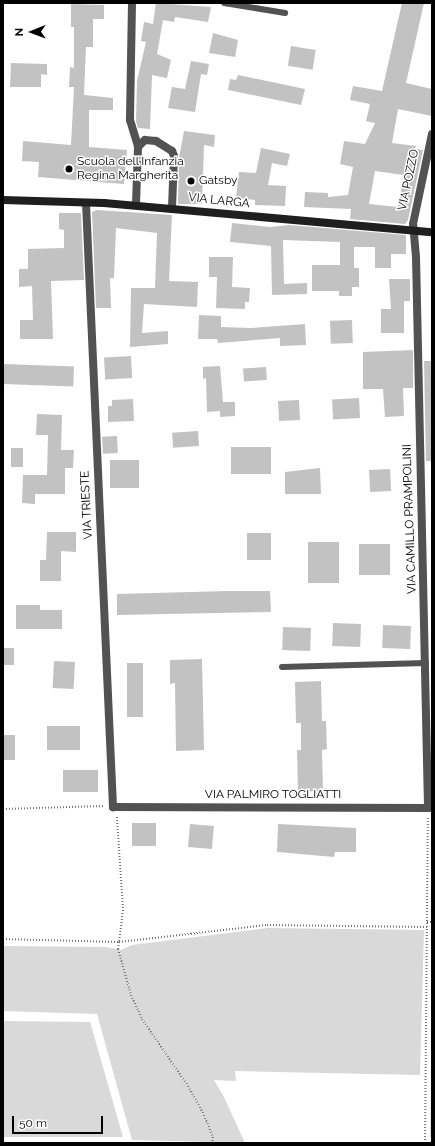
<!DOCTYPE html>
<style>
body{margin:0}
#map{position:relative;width:435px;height:1146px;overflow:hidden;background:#fff;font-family:Raleway,sans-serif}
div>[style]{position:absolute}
.green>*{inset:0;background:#d9d9d9}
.building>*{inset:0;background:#c2c2c2;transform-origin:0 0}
.path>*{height:2px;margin-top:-1px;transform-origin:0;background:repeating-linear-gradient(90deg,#747474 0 1px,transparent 0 3px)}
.lane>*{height:6px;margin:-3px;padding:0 3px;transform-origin:3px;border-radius:3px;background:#525252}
.street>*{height:8px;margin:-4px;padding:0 4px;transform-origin:4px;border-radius:4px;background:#525252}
.secondary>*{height:8px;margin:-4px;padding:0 4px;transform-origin:4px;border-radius:4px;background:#1f1f1f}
.dots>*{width:11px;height:11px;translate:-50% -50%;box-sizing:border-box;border:2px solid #fff;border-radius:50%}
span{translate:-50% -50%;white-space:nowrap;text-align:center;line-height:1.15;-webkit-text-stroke:3px #fff;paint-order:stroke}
.poi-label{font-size:12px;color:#000}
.left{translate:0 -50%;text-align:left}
.street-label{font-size:12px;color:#000}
.frame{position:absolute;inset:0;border:4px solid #000;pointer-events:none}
.north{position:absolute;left:12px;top:12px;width:40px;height:40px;-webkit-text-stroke:3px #fff;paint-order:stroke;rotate:269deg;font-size:11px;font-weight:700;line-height:16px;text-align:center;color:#000}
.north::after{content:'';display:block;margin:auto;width:14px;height:18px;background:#000;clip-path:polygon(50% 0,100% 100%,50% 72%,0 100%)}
.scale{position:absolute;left:12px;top:1116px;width:91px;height:18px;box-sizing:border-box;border:2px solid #000;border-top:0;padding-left:5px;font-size:12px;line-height:14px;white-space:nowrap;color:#000;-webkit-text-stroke:3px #fff;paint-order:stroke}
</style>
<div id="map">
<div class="green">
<div style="clip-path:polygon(267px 928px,424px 930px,420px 1075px,235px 1071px,236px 1081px,214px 1080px,224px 1097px,245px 1143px,132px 1140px,97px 1014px,3px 1011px,3px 946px,106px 947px,121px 950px,132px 945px)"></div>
<div style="clip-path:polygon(3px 1021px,90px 1022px,123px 1137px,3px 1137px)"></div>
<div style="clip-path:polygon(432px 1025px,432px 1139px,430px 1136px)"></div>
</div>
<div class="building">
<div style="clip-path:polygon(156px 3px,211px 7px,208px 22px,175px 17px,174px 22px,163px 20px,157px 54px,171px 60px,167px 78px,152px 75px,150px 129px,138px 128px,136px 121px,137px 81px,146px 42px,141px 41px,144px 22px,153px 24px)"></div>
<div style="clip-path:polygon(evenodd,402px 3px,424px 3px,406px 83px,432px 89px,432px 116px,398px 109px,392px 143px,416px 146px,415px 149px,423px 150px,408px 220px,405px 224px,350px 219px,351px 209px,304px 207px,305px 192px,328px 193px,328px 197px,348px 195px,353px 167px,340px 164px,344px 141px,365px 144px,375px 123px,366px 121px,370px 104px,350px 100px,353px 86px,382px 91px,402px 3px,375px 171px,404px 175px,398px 207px,369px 204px,375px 171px)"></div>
<div style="clip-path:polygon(71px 4px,104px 5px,104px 19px,93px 19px,93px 47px,86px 47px,84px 95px,113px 98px,113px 110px,89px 110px,89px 147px,127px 150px,124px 184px,38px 177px,39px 162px,22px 161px,23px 141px,71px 145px,74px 87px,69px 87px,70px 67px,74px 68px,74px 27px,71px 27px)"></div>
<div style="clip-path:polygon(213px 33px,238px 40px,235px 57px,209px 53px)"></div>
<div style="left:291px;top:46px;width:25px;height:20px;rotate:9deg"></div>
<div style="clip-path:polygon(191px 61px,209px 64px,207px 75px,201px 74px,195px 112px,168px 108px,172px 87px,185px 89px)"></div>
<div style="clip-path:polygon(11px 63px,47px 64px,47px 75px,41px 74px,41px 87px,10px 87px)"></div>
<div style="clip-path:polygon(238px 75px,305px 89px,301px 105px,228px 90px,230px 79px,236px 80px)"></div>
<div style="clip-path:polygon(184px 131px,215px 135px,214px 147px,204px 145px,202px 204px,178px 204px,179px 158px)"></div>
<div style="clip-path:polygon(261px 148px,290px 154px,287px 166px,272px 163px,268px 185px,286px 186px,285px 206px,255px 205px,255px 200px,236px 198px,239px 172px,256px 173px)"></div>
<div style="clip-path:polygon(97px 210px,172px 215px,169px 281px,198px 282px,197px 307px,144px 304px,142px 333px,168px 331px,168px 344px,130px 347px,131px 288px,155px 288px,157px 233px,116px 228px,114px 278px,110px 278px,111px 308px,96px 308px,92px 212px)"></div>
<div style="clip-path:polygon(59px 213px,81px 213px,84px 280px,51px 281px,53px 339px,20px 339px,20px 320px,33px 320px,32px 286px,19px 287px,19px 269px,28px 269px,28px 249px,64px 248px,64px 230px,59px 229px)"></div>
<div style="clip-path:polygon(232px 223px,270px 227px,289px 225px,406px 235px,406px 254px,391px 254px,391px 268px,375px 268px,375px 247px,354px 247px,354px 268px,359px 268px,359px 287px,352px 287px,352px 296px,339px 296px,339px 291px,312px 291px,312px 265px,340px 265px,340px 242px,283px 240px,284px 284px,307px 283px,307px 294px,272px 295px,271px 246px,230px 242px)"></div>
<div style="clip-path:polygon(209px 257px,233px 257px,232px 287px,250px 288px,249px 302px,245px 302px,245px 309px,216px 308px,217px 277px,209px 277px)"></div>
<div style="clip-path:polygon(389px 279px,410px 279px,410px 301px,404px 301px,404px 333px,381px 333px,381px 309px,391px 309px)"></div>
<div style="clip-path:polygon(199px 315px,221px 316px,221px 327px,251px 328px,305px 324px,306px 345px,280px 346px,280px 338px,218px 343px,217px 339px,198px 339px)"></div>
<div style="left:352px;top:320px;width:23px;height:22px;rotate:88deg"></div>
<div style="clip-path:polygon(413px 350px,413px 388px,403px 388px,404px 416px,385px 417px,383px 389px,363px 389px,363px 352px)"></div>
<div style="left:131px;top:356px;width:22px;height:27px;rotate:87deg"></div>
<div style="clip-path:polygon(424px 361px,432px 361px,432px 461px,426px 461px)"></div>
<div style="left:3px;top:364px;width:71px;height:20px;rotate:2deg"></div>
<div style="clip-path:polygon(220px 366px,223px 402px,235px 402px,235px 416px,220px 417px,220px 411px,207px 412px,206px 378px,203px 379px,203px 367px)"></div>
<div style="left:266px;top:367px;width:13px;height:23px;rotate:86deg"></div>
<div style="left:359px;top:398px;width:20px;height:27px;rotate:87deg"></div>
<div style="clip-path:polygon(133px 399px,134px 421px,108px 422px,108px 406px,112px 406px,112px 400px)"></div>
<div style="left:299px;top:400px;width:20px;height:21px;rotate:87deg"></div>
<div style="clip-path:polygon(37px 414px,62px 415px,61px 450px,74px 450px,73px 468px,65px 468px,65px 494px,35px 494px,35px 504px,22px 503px,23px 475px,47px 475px,48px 435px,36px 435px)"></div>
<div style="left:198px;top:431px;width:15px;height:26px;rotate:86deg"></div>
<div style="left:117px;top:436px;width:17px;height:15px;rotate:87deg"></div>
<div style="left:271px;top:447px;width:27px;height:40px;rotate:90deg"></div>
<div style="left:11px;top:448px;width:12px;height:19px"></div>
<div style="left:110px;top:460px;width:29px;height:28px"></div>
<div style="clip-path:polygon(320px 468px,321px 494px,285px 494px,285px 472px)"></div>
<div style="left:390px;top:469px;width:22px;height:21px;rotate:87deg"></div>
<div style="clip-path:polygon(47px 532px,76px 532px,76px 552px,61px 551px,61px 581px,40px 581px,40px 560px,46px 560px)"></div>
<div style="left:271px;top:533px;width:27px;height:24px;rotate:90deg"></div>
<div style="left:339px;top:542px;width:41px;height:31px;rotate:90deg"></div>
<div style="left:359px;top:544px;width:31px;height:31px"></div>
<div style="clip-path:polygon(228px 591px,270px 591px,271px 612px,117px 615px,117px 594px)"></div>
<div style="clip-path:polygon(16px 605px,40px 605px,40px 610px,62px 610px,62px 629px,16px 629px)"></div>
<div style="left:333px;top:623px;width:28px;height:23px;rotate:2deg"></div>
<div style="left:383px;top:625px;width:28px;height:23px;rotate:2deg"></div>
<div style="left:283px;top:627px;width:28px;height:23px;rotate:2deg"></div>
<div style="left:3px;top:648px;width:11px;height:17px"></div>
<div style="clip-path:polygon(202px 659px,204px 750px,176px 751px,175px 683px,170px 684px,170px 660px)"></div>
<div style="left:54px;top:661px;width:21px;height:27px;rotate:3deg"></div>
<div style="left:127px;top:663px;width:16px;height:54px"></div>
<div style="clip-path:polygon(321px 681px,322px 721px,326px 721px,327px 749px,322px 750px,323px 791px,298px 792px,297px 750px,301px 750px,301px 723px,296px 723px,295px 682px)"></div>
<div style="left:47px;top:726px;width:33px;height:24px"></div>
<div style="left:3px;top:735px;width:12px;height:25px"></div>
<div style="left:63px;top:770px;width:35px;height:22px"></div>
<div style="left:132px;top:823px;width:24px;height:23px"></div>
<div style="left:190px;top:824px;width:24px;height:23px;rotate:5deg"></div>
<div style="clip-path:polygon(278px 824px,356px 828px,356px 852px,335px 852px,334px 857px,277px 852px)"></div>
</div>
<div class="path">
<div style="left:3px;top:809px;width:101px;rotate:-1.7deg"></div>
<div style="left:117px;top:817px;width:93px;rotate:86.3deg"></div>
<div style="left:123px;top:910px;width:32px;rotate:97deg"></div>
<div style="left:119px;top:942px;width:149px;rotate:-6.6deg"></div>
<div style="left:267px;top:925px;width:160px;rotate:0.7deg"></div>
<div style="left:427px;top:922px;width:5px"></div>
<div style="left:3px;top:939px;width:116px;rotate:1.5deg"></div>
<div style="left:119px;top:942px;width:7px;rotate:98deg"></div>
<div style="left:118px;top:949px;width:48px;rotate:74.2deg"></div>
<div style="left:131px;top:995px;width:26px;rotate:65deg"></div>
<div style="left:142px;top:1019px;width:81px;rotate:55.5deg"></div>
<div style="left:188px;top:1086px;width:33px;rotate:61deg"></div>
<div style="left:204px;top:1115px;width:24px;rotate:68deg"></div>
<div style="left:213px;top:1137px;width:6px;rotate:99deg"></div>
<div style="left:425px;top:1143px;width:325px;rotate:-89.5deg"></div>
</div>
<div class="lane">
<div style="left:224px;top:3px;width:62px;rotate:9.3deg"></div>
<div style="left:282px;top:667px;width:144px;rotate:-1.6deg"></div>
</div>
<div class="street">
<div style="left:132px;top:3px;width:117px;rotate:91deg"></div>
<div style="left:130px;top:120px;width:28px;rotate:73deg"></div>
<div style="left:138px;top:147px;width:58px;rotate:92deg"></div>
<div style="left:138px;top:147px;width:10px;rotate:-45deg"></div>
<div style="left:145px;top:140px;width:11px;rotate:5deg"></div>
<div style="left:156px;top:141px;width:19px;rotate:32deg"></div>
<div style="left:172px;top:151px;width:5px;rotate:68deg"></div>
<div style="left:174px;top:156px;width:53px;rotate:92.2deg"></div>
<div style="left:86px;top:203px;width:605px;rotate:87.44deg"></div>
<div style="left:113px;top:807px;width:319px;rotate:0.2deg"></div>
<div style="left:428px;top:807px;width:550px;rotate:-91.25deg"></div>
<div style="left:416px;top:257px;width:33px;rotate:-95deg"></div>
<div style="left:413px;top:224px;width:92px;rotate:-78.1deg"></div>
</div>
<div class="secondary">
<div style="left:3px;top:200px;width:101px;rotate:1.7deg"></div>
<div style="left:104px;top:203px;width:329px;rotate:5.1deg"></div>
</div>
<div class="dots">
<div style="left:69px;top:169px;background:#000"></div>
<div style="left:191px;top:181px;background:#000"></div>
</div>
<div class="poi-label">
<span class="left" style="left:77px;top:169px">Scuola dell'Infanzia<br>Regina Margherita</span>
<span class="left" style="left:199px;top:181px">Gatsby</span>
</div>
<div class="street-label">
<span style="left:409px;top:180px;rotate:-78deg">VIA POZZO</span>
<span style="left:219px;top:201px;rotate:6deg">VIA LARGA</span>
<span style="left:87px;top:505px;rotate:-93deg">VIA TRIESTE</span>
<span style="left:410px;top:519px;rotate:-92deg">VIA CAMILLO PRAMPOLINI</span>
<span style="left:273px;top:795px">VIA PALMIRO TOGLIATTI</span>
</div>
<div class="frame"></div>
<div class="north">N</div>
<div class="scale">50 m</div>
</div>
